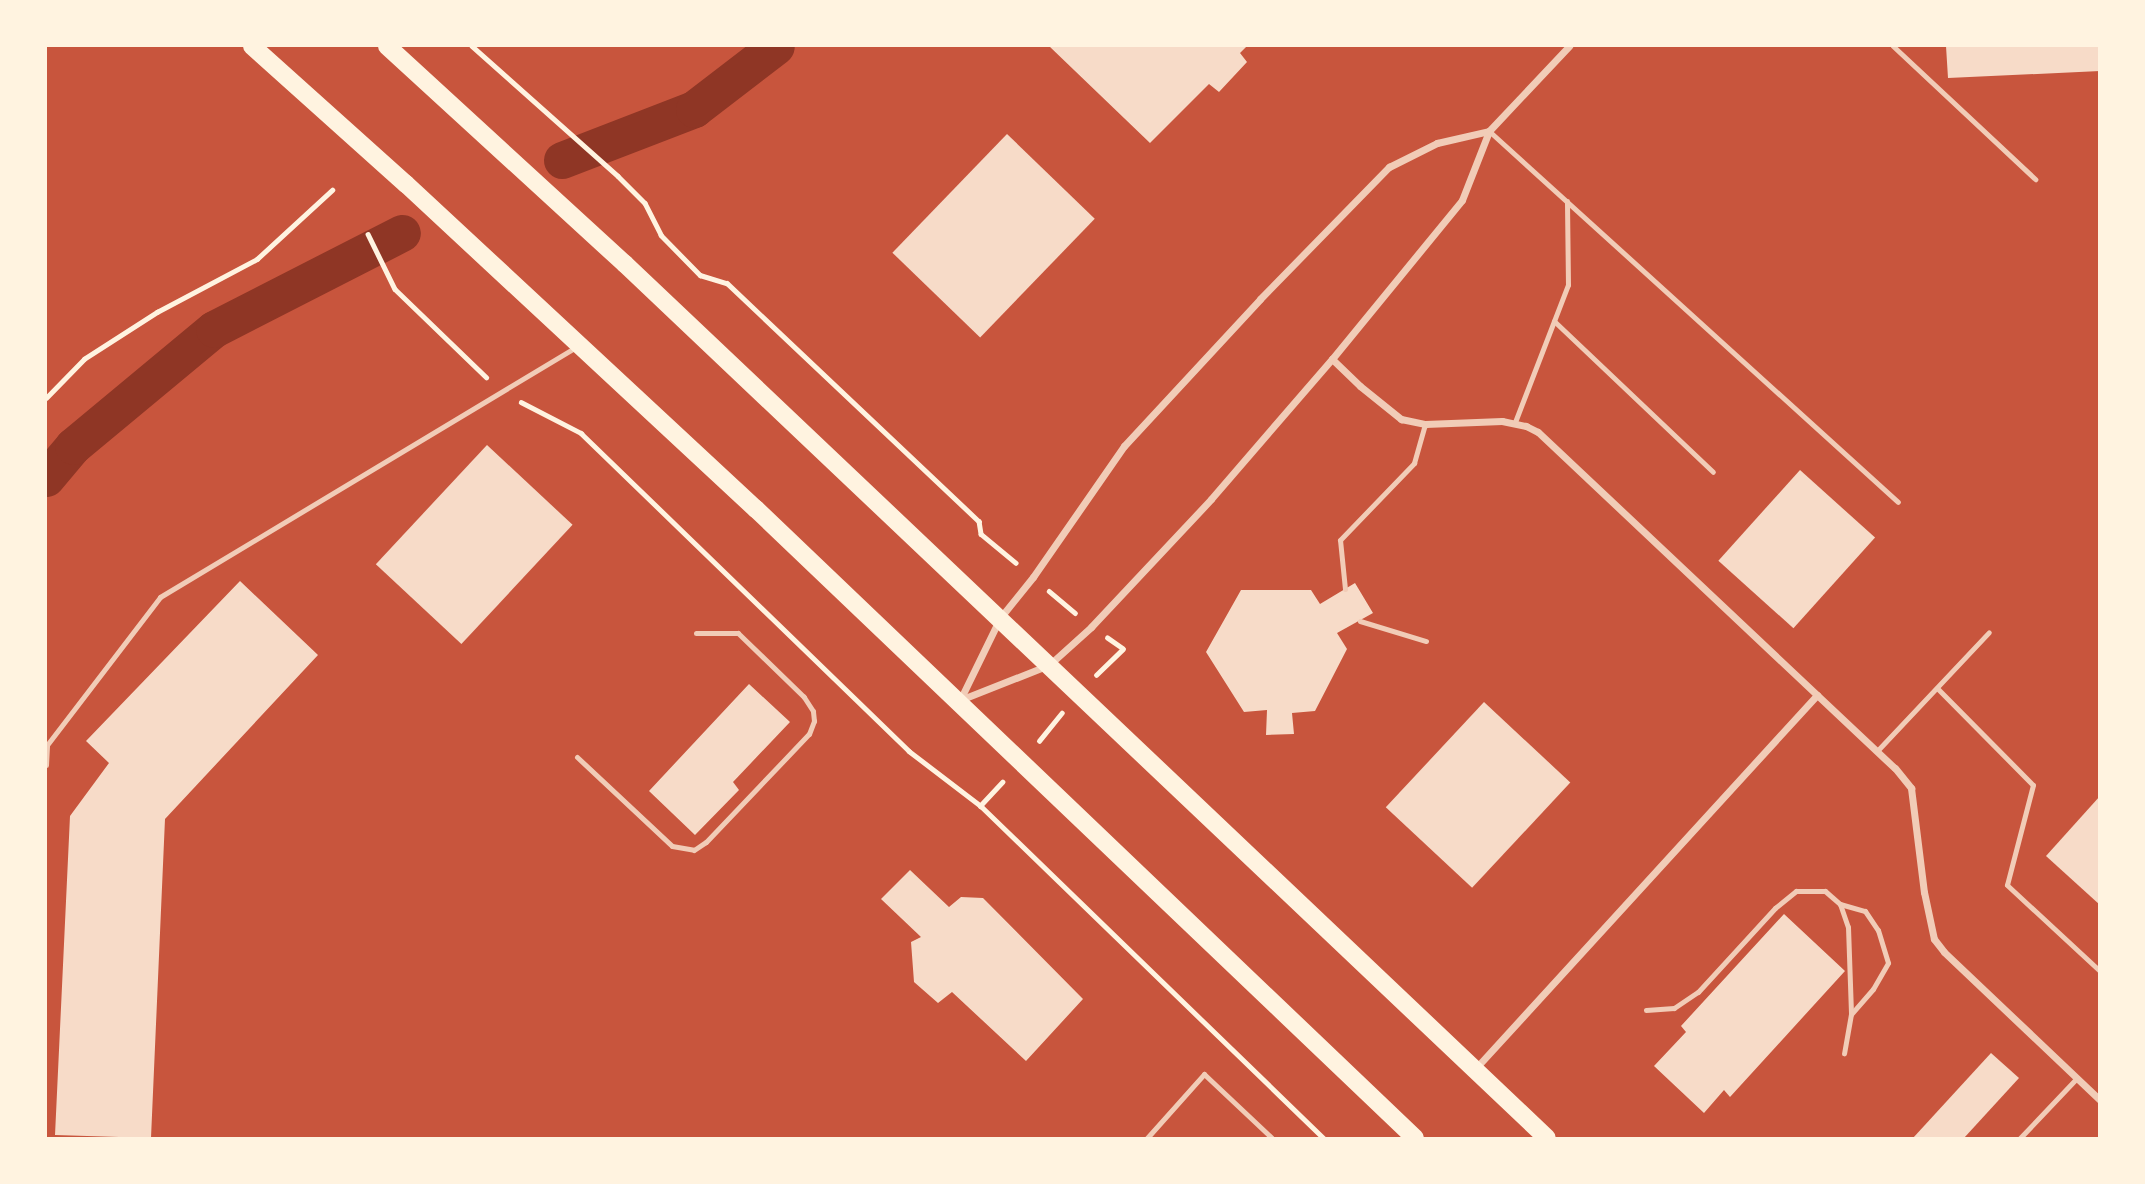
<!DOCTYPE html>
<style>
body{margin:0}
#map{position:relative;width:2145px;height:1184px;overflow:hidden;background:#c8553d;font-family:"Archivo Narrow",sans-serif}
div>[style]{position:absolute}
.canal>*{height:37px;margin:-18.5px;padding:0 18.5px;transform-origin:18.5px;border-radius:18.5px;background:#8f3625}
.building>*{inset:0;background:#f7dbc8;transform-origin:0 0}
.path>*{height:4.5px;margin:-2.25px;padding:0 2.25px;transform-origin:2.25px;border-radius:2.25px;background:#fff3e0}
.service>*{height:5px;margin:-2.5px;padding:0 2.5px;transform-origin:2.5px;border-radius:2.5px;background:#f1ccb7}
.minor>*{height:7px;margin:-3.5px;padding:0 3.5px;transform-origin:3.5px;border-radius:3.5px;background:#f1ccb7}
.primary>*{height:18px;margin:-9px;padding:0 9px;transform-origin:9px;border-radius:9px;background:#fff3e0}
span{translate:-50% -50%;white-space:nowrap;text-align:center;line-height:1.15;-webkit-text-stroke:6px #fff3e0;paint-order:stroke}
.frame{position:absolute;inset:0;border:47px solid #fff3e0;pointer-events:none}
</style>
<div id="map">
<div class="canal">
<div style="left:562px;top:160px;width:142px;rotate:-21.1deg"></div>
<div style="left:694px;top:109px;width:103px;rotate:-37.5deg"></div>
<div style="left:46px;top:478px;width:42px;rotate:-49.8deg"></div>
<div style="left:73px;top:446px;width:183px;rotate:-39.7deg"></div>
<div style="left:214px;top:329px;width:211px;rotate:-27.1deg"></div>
</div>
<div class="building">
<div style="clip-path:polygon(1049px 46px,1247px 46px,1240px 53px,1247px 62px,1219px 92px,1209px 84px,1150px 143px)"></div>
<div style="clip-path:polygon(1946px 46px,2100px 46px,2100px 71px,1948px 78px)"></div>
<div style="left:1007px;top:134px;width:122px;height:165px;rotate:44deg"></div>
<div style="left:487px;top:445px;width:117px;height:163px;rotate:43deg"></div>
<div style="left:1800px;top:470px;width:101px;height:122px;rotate:42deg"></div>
<div style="clip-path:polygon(240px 581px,318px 655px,165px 819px,151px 1138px,55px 1135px,70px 816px,109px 763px,86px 741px)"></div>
<div style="clip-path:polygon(1355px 583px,1373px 613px,1337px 633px,1347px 649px,1315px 711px,1292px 713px,1294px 734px,1266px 735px,1267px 710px,1244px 712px,1206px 652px,1241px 590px,1311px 590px,1320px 604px)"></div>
<div style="clip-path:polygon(749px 684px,790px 722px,733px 782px,739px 790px,695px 835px,649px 791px)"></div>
<div style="left:1484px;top:702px;width:118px;height:144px;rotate:43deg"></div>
<div style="clip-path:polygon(2100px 796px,2100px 905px,2046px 856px)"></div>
<div style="clip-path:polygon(910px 870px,949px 907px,961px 897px,983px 898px,1083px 999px,1026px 1061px,952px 992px,938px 1003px,914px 982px,911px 942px,921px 937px,881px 899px)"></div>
<div style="clip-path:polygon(1784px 914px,1845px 971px,1730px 1097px,1724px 1090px,1704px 1113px,1654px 1066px,1686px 1032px,1681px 1026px)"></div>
<div style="clip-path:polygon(1991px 1053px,2019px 1078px,1964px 1138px,1913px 1138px)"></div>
</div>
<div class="path">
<div style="left:472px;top:46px;width:195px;rotate:41.7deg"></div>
<div style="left:618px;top:176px;width:38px;rotate:45deg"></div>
<div style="left:645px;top:203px;width:36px;rotate:63deg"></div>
<div style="left:661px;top:235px;width:56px;rotate:45.7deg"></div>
<div style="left:700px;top:275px;width:28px;rotate:17deg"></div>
<div style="left:727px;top:283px;width:347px;rotate:43.4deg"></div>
<div style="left:979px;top:521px;width:13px;rotate:81deg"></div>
<div style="left:981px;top:534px;width:45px;rotate:39.6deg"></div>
<div style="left:368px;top:234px;width:61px;rotate:63.9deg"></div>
<div style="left:395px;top:289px;width:127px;rotate:44deg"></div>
<div style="left:46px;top:398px;width:54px;rotate:-45.7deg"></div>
<div style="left:84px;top:359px;width:87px;rotate:-32.8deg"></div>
<div style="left:157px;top:312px;width:113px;rotate:-27.9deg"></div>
<div style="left:257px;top:259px;width:102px;rotate:-42.6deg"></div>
<div style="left:521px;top:402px;width:68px;rotate:27.3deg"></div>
<div style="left:581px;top:433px;width:457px;rotate:44.1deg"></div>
<div style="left:909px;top:751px;width:91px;rotate:37.4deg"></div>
<div style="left:1049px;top:591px;width:34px;rotate:40deg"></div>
<div style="left:1096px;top:675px;width:37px;rotate:-44deg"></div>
<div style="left:1123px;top:649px;width:19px;rotate:-145deg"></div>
<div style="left:1039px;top:741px;width:36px;rotate:-51deg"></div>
<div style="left:1003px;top:782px;width:33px;rotate:133deg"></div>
<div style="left:981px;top:806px;width:477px;rotate:44.1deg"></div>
</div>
<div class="service">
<div style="left:1893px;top:46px;width:195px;rotate:43.1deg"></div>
<div style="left:1489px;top:131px;width:552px;rotate:42.21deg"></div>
<div style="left:1554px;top:321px;width:219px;rotate:43.5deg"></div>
<div style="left:1515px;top:422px;width:147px;rotate:-68.9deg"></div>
<div style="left:1568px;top:285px;width:84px;rotate:-90.7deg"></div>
<div style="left:1345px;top:589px;width:49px;rotate:-95.8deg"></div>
<div style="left:1340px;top:540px;width:107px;rotate:-46.1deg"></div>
<div style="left:1414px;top:463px;width:41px;rotate:-74.2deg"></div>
<div style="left:1360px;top:621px;width:69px;rotate:16.9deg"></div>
<div style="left:1937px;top:688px;width:136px;rotate:45.3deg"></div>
<div style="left:2033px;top:785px;width:103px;rotate:104.6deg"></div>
<div style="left:2007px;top:885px;width:127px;rotate:42.8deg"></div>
<div style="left:1877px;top:751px;width:163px;rotate:-46.7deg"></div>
<div style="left:577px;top:757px;width:130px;rotate:43.1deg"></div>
<div style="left:672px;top:846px;width:22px;rotate:10deg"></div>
<div style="left:694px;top:850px;width:14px;rotate:-34deg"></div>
<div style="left:706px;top:842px;width:149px;rotate:-46.4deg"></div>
<div style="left:809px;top:734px;width:14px;rotate:-69deg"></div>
<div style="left:814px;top:721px;width:10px;rotate:-96deg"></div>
<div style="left:813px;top:711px;width:17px;rotate:-123deg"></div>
<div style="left:804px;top:697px;width:92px;rotate:-135.9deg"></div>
<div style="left:738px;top:633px;width:42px;rotate:180deg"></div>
<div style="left:46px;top:765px;width:20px;rotate:-87deg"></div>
<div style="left:47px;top:745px;width:186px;rotate:-52.6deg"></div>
<div style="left:160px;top:597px;width:488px;rotate:-31deg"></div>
<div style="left:1840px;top:904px;width:26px;rotate:16deg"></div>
<div style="left:1865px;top:911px;width:23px;rotate:56deg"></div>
<div style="left:1878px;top:930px;width:34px;rotate:73deg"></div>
<div style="left:1888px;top:963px;width:30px;rotate:120deg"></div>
<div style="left:1873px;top:989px;width:33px;rotate:131deg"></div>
<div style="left:1646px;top:1010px;width:28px;rotate:-4deg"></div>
<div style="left:1674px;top:1008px;width:29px;rotate:-34deg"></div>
<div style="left:1698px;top:992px;width:114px;rotate:-47.5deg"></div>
<div style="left:1775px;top:908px;width:27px;rotate:-39deg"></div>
<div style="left:1796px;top:891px;width:29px"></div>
<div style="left:1825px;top:891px;width:20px;rotate:41deg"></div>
<div style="left:1840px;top:904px;width:24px;rotate:71deg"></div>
<div style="left:1848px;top:927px;width:87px;rotate:88deg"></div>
<div style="left:1851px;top:1014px;width:40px;rotate:100deg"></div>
<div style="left:1147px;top:1138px;width:86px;rotate:-48.3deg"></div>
<div style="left:1204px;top:1074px;width:93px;rotate:43.3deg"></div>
<div style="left:2020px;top:1138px;width:83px;rotate:-46.5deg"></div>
</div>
<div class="minor">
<div style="left:1332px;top:359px;width:39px;rotate:44deg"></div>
<div style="left:1360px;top:386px;width:53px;rotate:38.8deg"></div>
<div style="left:1401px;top:419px;width:25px;rotate:12deg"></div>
<div style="left:1425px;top:424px;width:77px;rotate:-2.2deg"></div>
<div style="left:1502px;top:421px;width:25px;rotate:12deg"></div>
<div style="left:1526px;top:426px;width:13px;rotate:27deg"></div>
<div style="left:1538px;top:432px;width:490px;rotate:43.3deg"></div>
<div style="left:1895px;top:768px;width:26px;rotate:51deg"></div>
<div style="left:1911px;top:788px;width:105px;rotate:82.9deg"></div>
<div style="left:1924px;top:892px;width:48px;rotate:78deg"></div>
<div style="left:1934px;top:939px;width:16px;rotate:52deg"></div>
<div style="left:1944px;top:952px;width:215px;rotate:43.5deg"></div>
<div style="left:960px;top:700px;width:96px;rotate:-21.5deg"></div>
<div style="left:1049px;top:665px;width:57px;rotate:-42.1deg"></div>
<div style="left:1091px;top:627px;width:175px;rotate:-46.8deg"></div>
<div style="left:1211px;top:499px;width:185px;rotate:-49.2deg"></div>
<div style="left:1332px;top:359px;width:205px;rotate:-50.7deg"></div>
<div style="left:1462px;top:200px;width:74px;rotate:-68.6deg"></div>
<div style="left:1489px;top:131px;width:117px;rotate:-46.7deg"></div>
<div style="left:960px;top:700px;width:91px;rotate:-64deg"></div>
<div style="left:1000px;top:618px;width:53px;rotate:-51.2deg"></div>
<div style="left:1033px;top:577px;width:160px;rotate:-55.2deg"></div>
<div style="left:1124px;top:446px;width:200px;rotate:-47.2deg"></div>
<div style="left:1260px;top:299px;width:185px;rotate:-45.7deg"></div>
<div style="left:1389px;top:167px;width:54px;rotate:-26.6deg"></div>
<div style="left:1437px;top:143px;width:53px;rotate:-13deg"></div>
<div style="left:1475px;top:1069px;width:507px;rotate:-47.56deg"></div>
</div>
<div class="primary">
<div style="left:252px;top:46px;width:207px;rotate:41.9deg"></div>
<div style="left:406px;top:184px;width:478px;rotate:42.9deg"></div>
<div style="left:756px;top:509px;width:911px;rotate:43.67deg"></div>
<div style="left:387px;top:46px;width:323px;rotate:42.5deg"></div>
<div style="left:625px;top:264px;width:1270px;rotate:43.47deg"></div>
</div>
<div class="frame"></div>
</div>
